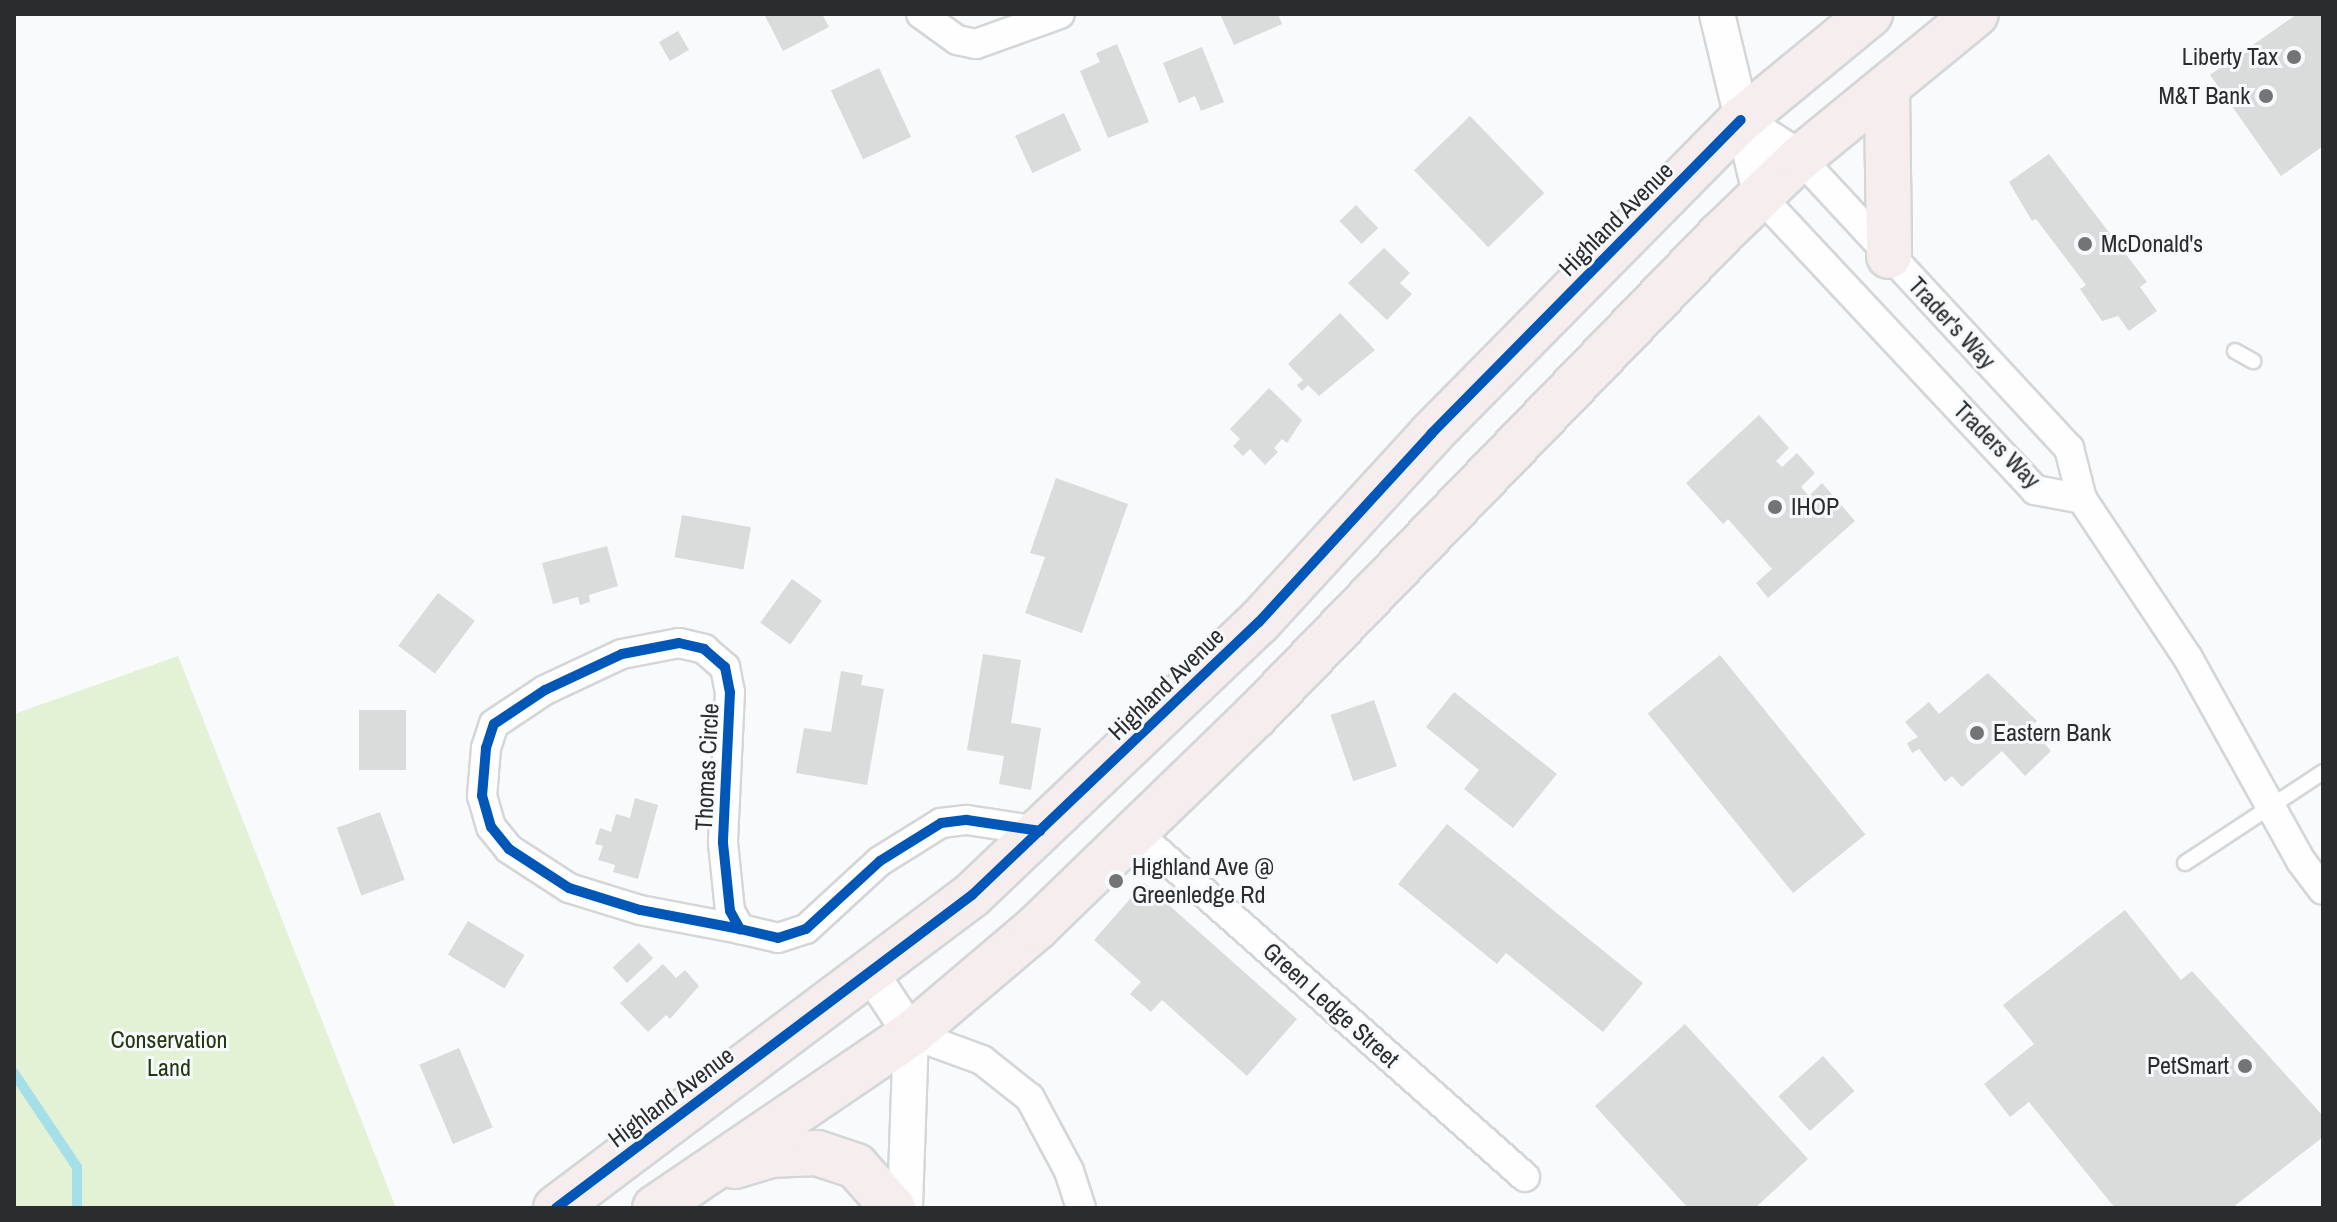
<!DOCTYPE html>
<style>
body{margin:0}
#map{position:relative;width:2337px;height:1222px;overflow:hidden;background:#f8fafc;font-family:"Archivo Narrow",sans-serif}
div>[style]{position:absolute}
.green>*{inset:0;background:#e3f2d4}
.stream>*{height:10px;margin:-5px;padding:0 5px;transform-origin:5px;border-radius:5px;background:#a5dfe9}
.building>*{inset:0;background:#dadbdb;transform-origin:0 0}
.roads{filter:drop-shadow(2px 0 #d4d6d7) drop-shadow(-2px 0 #d4d6d7) drop-shadow(0 2px #d4d6d7) drop-shadow(0 -2px #d4d6d7)}
.service>*{height:14px;margin:-7px;padding:0 7px;transform-origin:7px;border-radius:7px;background:#fefeff}
.minor>*{height:28px;margin:-14px;padding:0 14px;transform-origin:14px;border-radius:14px;background:#fefeff}
.tertiary>*{height:34px;margin:-17px;padding:0 17px;transform-origin:17px;border-radius:17px;background:#fefeff}
.primary>*{height:44px;margin:-22px;padding:0 22px;transform-origin:22px;border-radius:22px;background:#f5edee}
.cycleway>*{height:10px;margin:-5px;padding:0 5px;transform-origin:5px;border-radius:5px;background:#0057b8}
.dots>*{width:22px;height:22px;translate:-50% -50%;box-sizing:border-box;border:4px solid #f7fafd;border-radius:50%}
span{translate:-50% -50%;white-space:nowrap;text-align:center;line-height:1.15;-webkit-text-stroke:6px #f7fafd;paint-order:stroke}
.poi-label{font-size:24px;color:#2b2c2e}
.right{translate:-100% -50%;text-align:right}
.left{translate:0 -50%;text-align:left}
.street-label{font-size:24px;color:#2b2c2e}
.park-label{font-size:24px;color:#25360c}
.frame{position:absolute;inset:0;border:16px solid #2b2c2e;pointer-events:none}
</style>
<div id="map">
<div class="green">
<div style="clip-path:polygon(178px 656px,396px 1208px,14px 1208px,14px 714px)"></div>
</div>
<div class="stream">
<div style="left:14px;top:1073px;width:113px;rotate:56.2deg"></div>
<div style="left:77px;top:1167px;width:41px;rotate:90deg"></div>
</div>
<div class="building">
<div style="clip-path:polygon(764px 14px,822px 14px,829px 27px,783px 51px)"></div>
<div style="clip-path:polygon(1220px 14px,1278px 14px,1282px 24px,1234px 45px)"></div>
<div style="clip-path:polygon(2297px 14px,2323px 14px,2323px 146px,2281px 176px,2210px 75px)"></div>
<div style="left:678px;top:31px;width:22px;height:22px;rotate:60deg"></div>
<div style="clip-path:polygon(1117px 44px,1149px 122px,1108px 138px,1080px 71px,1100px 62px,1096px 53px)"></div>
<div style="clip-path:polygon(1202px 47px,1224px 102px,1201px 111px,1195px 96px,1179px 103px,1163px 63px)"></div>
<div style="left:879px;top:68px;width:76px;height:53px;rotate:65deg"></div>
<div style="left:1064px;top:113px;width:41px;height:54px;rotate:65deg"></div>
<div style="left:1470px;top:116px;width:107px;height:78px;rotate:46deg"></div>
<div style="clip-path:polygon(2049px 154px,2147px 282px,2140px 287px,2157px 311px,2129px 331px,2118px 316px,2102px 321px,2080px 289px,2086px 285px,2036px 219px,2032px 221px,2009px 182px)"></div>
<div style="left:1356px;top:205px;width:32px;height:23px;rotate:46deg"></div>
<div style="clip-path:polygon(1384px 248px,1410px 273px,1400px 283px,1412px 294px,1387px 320px,1348px 283px)"></div>
<div style="clip-path:polygon(1340px 313px,1375px 350px,1319px 396px,1308px 385px,1302px 391px,1297px 385px,1303px 380px,1288px 364px)"></div>
<div style="clip-path:polygon(1269px 388px,1302px 420px,1287px 443px,1282px 439px,1274px 448px,1278px 452px,1265px 465px,1250px 449px,1243px 456px,1233px 446px,1240px 439px,1230px 429px)"></div>
<div style="clip-path:polygon(1759px 415px,1789px 448px,1776px 461px,1782px 467px,1797px 453px,1815px 473px,1801px 487px,1809px 496px,1822px 483px,1855px 521px,1768px 598px,1756px 583px,1772px 569px,1728px 519px,1723px 524px,1686px 483px)"></div>
<div style="clip-path:polygon(1056px 478px,1128px 504px,1082px 633px,1025px 613px,1045px 557px,1030px 553px)"></div>
<div style="left:682px;top:515px;width:70px;height:43px;rotate:10deg"></div>
<div style="clip-path:polygon(607px 546px,618px 586px,589px 595px,590px 602px,580px 605px,578px 597px,553px 604px,542px 563px)"></div>
<div style="left:792px;top:579px;width:37px;height:54px;rotate:36deg"></div>
<div style="left:438px;top:593px;width:46px;height:66px;rotate:37deg"></div>
<div style="clip-path:polygon(983px 654px,1021px 660px,1011px 723px,1041px 728px,1031px 790px,999px 784px,1004px 756px,967px 750px)"></div>
<div style="left:1720px;top:655px;width:231px;height:93px;rotate:51deg"></div>
<div style="clip-path:polygon(841px 671px,863px 675px,861px 685px,884px 689px,867px 785px,796px 773px,804px 728px,831px 732px)"></div>
<div style="clip-path:polygon(1988px 673px,2037px 721px,2030px 727px,2051px 751px,2025px 776px,2002px 751px,1962px 787px,1952px 776px,1945px 782px,1919px 749px,1912px 753px,1907px 743px,1918px 737px,1905px 722px,1929px 702px,1939px 714px)"></div>
<div style="clip-path:polygon(1454px 692px,1557px 774px,1513px 828px,1464px 789px,1479px 770px,1426px 727px)"></div>
<div style="left:1374px;top:700px;width:70px;height:46px;rotate:71deg"></div>
<div style="left:359px;top:710px;width:47px;height:60px"></div>
<div style="clip-path:polygon(635px 798px,658px 805px,638px 879px,613px 872px,615px 865px,598px 860px,603px 846px,595px 844px,600px 828px,611px 832px,616px 814px,630px 818px)"></div>
<div style="left:380px;top:812px;width:72px;height:46px;rotate:70deg"></div>
<div style="clip-path:polygon(1447px 824px,1643px 983px,1603px 1032px,1506px 953px,1497px 964px,1398px 884px)"></div>
<div style="clip-path:polygon(1144px 883px,1297px 1019px,1247px 1076px,1162px 1000px,1151px 1012px,1130px 994px,1141px 982px,1094px 940px)"></div>
<div style="clip-path:polygon(2125px 910px,2181px 980px,2192px 971px,2323px 1116px,2323px 1137px,2232px 1208px,2115px 1208px,2029px 1102px,2010px 1117px,1984px 1084px,2034px 1044px,2003px 1005px)"></div>
<div style="left:468px;top:921px;width:66px;height:39px;rotate:31deg"></div>
<div style="left:639px;top:943px;width:21px;height:36px;rotate:47deg"></div>
<div style="clip-path:polygon(663px 964px,676px 978px,685px 970px,699px 986px,670px 1019px,666px 1015px,648px 1032px,620px 1003px)"></div>
<div style="clip-path:polygon(1685px 1024px,1808px 1159px,1755px 1208px,1688px 1208px,1595px 1106px)"></div>
<div style="left:459px;top:1048px;width:86px;height:43px;rotate:67deg"></div>
<div style="left:1823px;top:1056px;width:47px;height:60px;rotate:48deg"></div>
</div>
<div class="roads">
<div class="service">
<div style="left:2235px;top:351px;width:21px;rotate:29deg"></div>
<div style="left:2185px;top:863px;width:165px;rotate:-33.4deg"></div>
</div>
<div class="minor">
<div style="left:921px;top:14px;width:44px;rotate:35.8deg"></div>
<div style="left:957px;top:40px;width:19px;rotate:12deg"></div>
<div style="left:976px;top:44px;width:89px;rotate:-19.7deg"></div>
<div style="left:1800px;top:158px;width:396px;rotate:47.2deg"></div>
<div style="left:2069px;top:448px;width:53px;rotate:75.7deg"></div>
<div style="left:2082px;top:499px;width:191px;rotate:56.3deg"></div>
<div style="left:2188px;top:658px;width:232px;rotate:60.9deg"></div>
<div style="left:2301px;top:861px;width:36px;rotate:53deg"></div>
<div style="left:1761px;top:197px;width:401px;rotate:46.9deg"></div>
<div style="left:2035px;top:490px;width:48px;rotate:10.8deg"></div>
<div style="left:1138px;top:834px;width:517px;rotate:41.55deg"></div>
<div style="left:740px;top:929px;width:102px;rotate:-169.2deg"></div>
<div style="left:640px;top:910px;width:74px;rotate:-162.8deg"></div>
<div style="left:569px;top:888px;width:72px;rotate:-147deg"></div>
<div style="left:509px;top:849px;width:28px;rotate:-129deg"></div>
<div style="left:491px;top:827px;width:32px;rotate:-106deg"></div>
<div style="left:482px;top:796px;width:48px;rotate:-85.2deg"></div>
<div style="left:486px;top:748px;width:25px;rotate:-72deg"></div>
<div style="left:494px;top:724px;width:61px;rotate:-33.7deg"></div>
<div style="left:545px;top:690px;width:85px;rotate:-25.1deg"></div>
<div style="left:622px;top:654px;width:58px;rotate:-10.9deg"></div>
<div style="left:679px;top:643px;width:26px;rotate:13deg"></div>
<div style="left:704px;top:649px;width:28px;rotate:41deg"></div>
<div style="left:725px;top:667px;width:25px;rotate:79deg"></div>
<div style="left:730px;top:692px;width:151px;rotate:92.7deg"></div>
<div style="left:723px;top:843px;width:68px;rotate:84.1deg"></div>
<div style="left:730px;top:911px;width:21px;rotate:61deg"></div>
<div style="left:740px;top:929px;width:39px;rotate:13deg"></div>
<div style="left:778px;top:938px;width:29px;rotate:-18deg"></div>
<div style="left:806px;top:929px;width:100px;rotate:-42.6deg"></div>
<div style="left:880px;top:861px;width:72px;rotate:-31.9deg"></div>
<div style="left:941px;top:823px;width:26px;rotate:-7deg"></div>
<div style="left:967px;top:820px;width:74px;rotate:8.6deg"></div>
<div style="left:911px;top:1034px;width:76px;rotate:20.1deg"></div>
<div style="left:982px;top:1060px;width:61px;rotate:38.4deg"></div>
<div style="left:1030px;top:1098px;width:83px;rotate:61.9deg"></div>
<div style="left:1069px;top:1171px;width:39px;rotate:72deg"></div>
</div>
<div class="tertiary">
<div style="left:1717px;top:14px;width:188px;rotate:76.5deg"></div>
<div style="left:1741px;top:120px;width:70px;rotate:32.8deg"></div>
<div style="left:870px;top:972px;width:74px;rotate:56.5deg"></div>
<div style="left:911px;top:1034px;width:174px;rotate:92deg"></div>
</div>
<div class="primary">
<div style="left:1887px;top:89px;width:167px;rotate:89.3deg"></div>
<div style="left:735px;top:1166px;width:37px;rotate:-17deg"></div>
<div style="left:770px;top:1155px;width:47px;rotate:-2.4deg"></div>
<div style="left:817px;top:1153px;width:41px;rotate:18.4deg"></div>
<div style="left:856px;top:1166px;width:56px;rotate:48.6deg"></div>
<div style="left:556px;top:1208px;width:521px;rotate:-36.96deg"></div>
<div style="left:972px;top:895px;width:396px;rotate:-43.6deg"></div>
<div style="left:1259px;top:622px;width:255px;rotate:-47.5deg"></div>
<div style="left:1431px;top:434px;width:441px;rotate:-45.4deg"></div>
<div style="left:1741px;top:120px;width:167px;rotate:-39.4deg"></div>
<div style="left:655px;top:1208px;width:310px;rotate:-34.2deg"></div>
<div style="left:911px;top:1034px;width:165px;rotate:-40.3deg"></div>
<div style="left:1037px;top:927px;width:303px;rotate:-44.1deg"></div>
<div style="left:1255px;top:716px;width:670px;rotate:-45.97deg"></div>
<div style="left:1721px;top:234px;width:110px;rotate:-43.9deg"></div>
<div style="left:1800px;top:158px;width:227px;rotate:-39.3deg"></div>
</div>
</div>
<div class="cycleway">
<div style="left:740px;top:929px;width:102px;rotate:-169.2deg"></div>
<div style="left:640px;top:910px;width:74px;rotate:-162.8deg"></div>
<div style="left:569px;top:888px;width:72px;rotate:-147deg"></div>
<div style="left:509px;top:849px;width:28px;rotate:-129deg"></div>
<div style="left:491px;top:827px;width:32px;rotate:-106deg"></div>
<div style="left:482px;top:796px;width:48px;rotate:-85.2deg"></div>
<div style="left:486px;top:748px;width:25px;rotate:-72deg"></div>
<div style="left:494px;top:724px;width:61px;rotate:-33.7deg"></div>
<div style="left:545px;top:690px;width:85px;rotate:-25.1deg"></div>
<div style="left:622px;top:654px;width:58px;rotate:-10.9deg"></div>
<div style="left:679px;top:643px;width:26px;rotate:13deg"></div>
<div style="left:704px;top:649px;width:28px;rotate:41deg"></div>
<div style="left:725px;top:667px;width:25px;rotate:79deg"></div>
<div style="left:730px;top:692px;width:151px;rotate:92.7deg"></div>
<div style="left:723px;top:843px;width:68px;rotate:84.1deg"></div>
<div style="left:730px;top:911px;width:21px;rotate:61deg"></div>
<div style="left:740px;top:929px;width:39px;rotate:13deg"></div>
<div style="left:778px;top:938px;width:29px;rotate:-18deg"></div>
<div style="left:806px;top:929px;width:100px;rotate:-42.6deg"></div>
<div style="left:880px;top:861px;width:72px;rotate:-31.9deg"></div>
<div style="left:941px;top:823px;width:26px;rotate:-7deg"></div>
<div style="left:967px;top:820px;width:74px;rotate:8.6deg"></div>
<div style="left:556px;top:1208px;width:521px;rotate:-36.96deg"></div>
<div style="left:972px;top:895px;width:396px;rotate:-43.6deg"></div>
<div style="left:1259px;top:622px;width:255px;rotate:-47.5deg"></div>
<div style="left:1431px;top:434px;width:441px;rotate:-45.4deg"></div>
</div>
<div class="dots">
<div style="left:2294px;top:57px;background:#737476"></div>
<div style="left:2266px;top:96px;background:#737476"></div>
<div style="left:2085px;top:244px;background:#737476"></div>
<div style="left:1775px;top:507px;background:#737476"></div>
<div style="left:1977px;top:733px;background:#737476"></div>
<div style="left:1116px;top:881px;background:#737476"></div>
<div style="left:2245px;top:1066px;background:#737476"></div>
</div>
<div class="poi-label">
<span class="right" style="left:2278px;top:57px">Liberty Tax</span>
<span class="right" style="left:2250px;top:96px">M&amp;T Bank</span>
<span class="left" style="left:2101px;top:244px">McDonald's</span>
<span class="left" style="left:1791px;top:507px">IHOP</span>
<span class="left" style="left:1993px;top:733px">Eastern Bank</span>
<span class="left" style="left:1132px;top:881px">Highland Ave @<br>Greenledge Rd</span>
<span class="right" style="left:2229px;top:1066px">PetSmart</span>
</div>
<div class="street-label">
<span style="left:1616px;top:219px;rotate:-45deg">Highland Avenue</span>
<span style="left:1952px;top:323px;rotate:47deg">Trader's Way</span>
<span style="left:1997px;top:445px;rotate:45deg">Traders Way</span>
<span style="left:1166px;top:684px;rotate:-44deg">Highland Avenue</span>
<span style="left:707px;top:767px;rotate:-87deg">Thomas Circle</span>
<span style="left:1331px;top:1005px;rotate:42deg">Green Ledge Street</span>
<span style="left:671px;top:1097px;rotate:-37deg">Highland Avenue</span>
</div>
<div class="park-label">
<span style="left:169px;top:1054px">Conservation<br>Land</span>
</div>
<div class="frame"></div>
</div>
